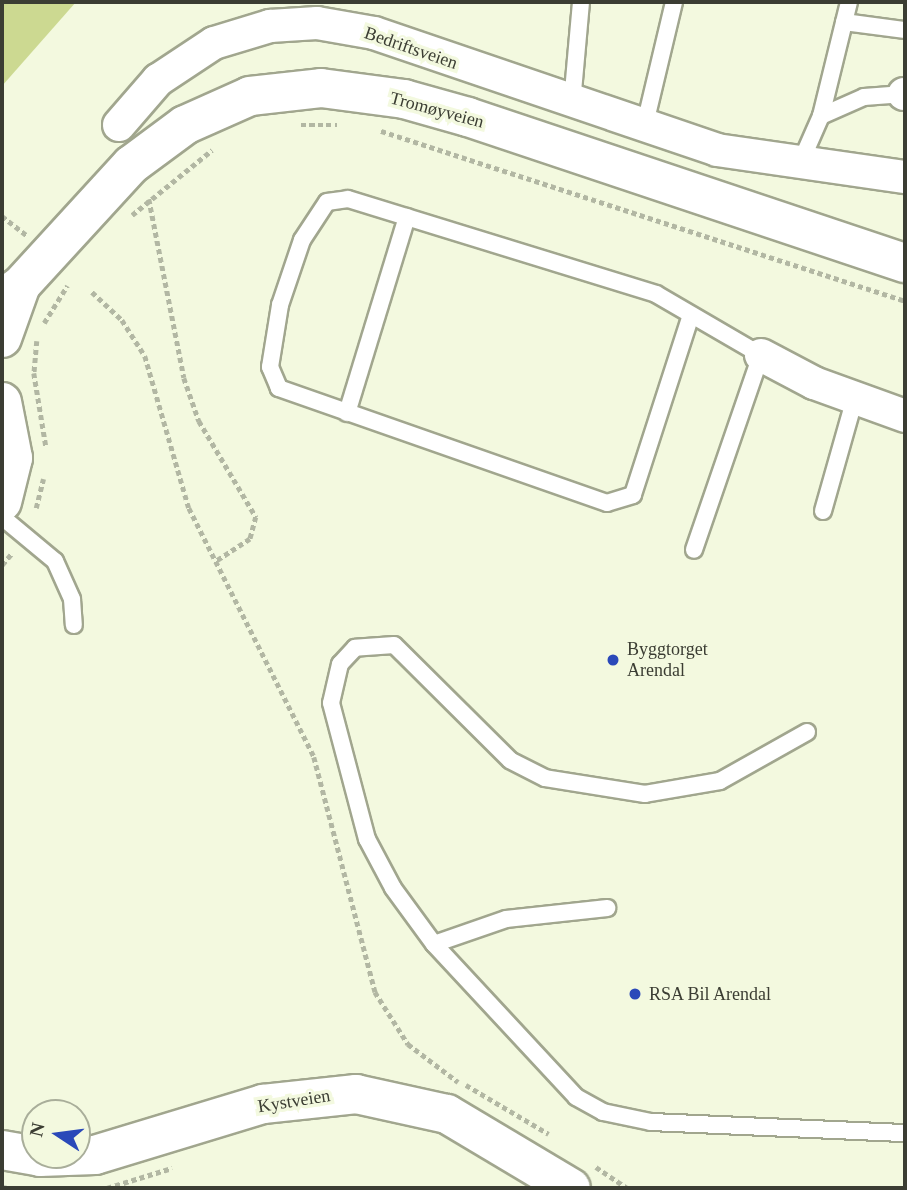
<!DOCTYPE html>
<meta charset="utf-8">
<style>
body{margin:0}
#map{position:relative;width:907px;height:1190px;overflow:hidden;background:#f3f9df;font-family:Georgia,serif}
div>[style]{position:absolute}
.green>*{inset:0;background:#ccd991}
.path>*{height:4.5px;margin-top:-2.25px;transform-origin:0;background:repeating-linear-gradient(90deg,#b2b7a3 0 5px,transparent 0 8.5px)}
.roads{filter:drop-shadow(2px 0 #a1a68e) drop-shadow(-2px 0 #a1a68e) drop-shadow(0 2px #a1a68e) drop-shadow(0 -2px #a1a68e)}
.lane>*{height:16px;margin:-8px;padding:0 8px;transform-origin:8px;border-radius:8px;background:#fff}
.street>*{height:32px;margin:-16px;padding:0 16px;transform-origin:16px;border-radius:16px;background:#fff}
.primary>*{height:38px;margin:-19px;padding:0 19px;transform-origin:19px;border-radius:19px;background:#fff}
.dots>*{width:19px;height:19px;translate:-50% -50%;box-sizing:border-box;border:4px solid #f3f9df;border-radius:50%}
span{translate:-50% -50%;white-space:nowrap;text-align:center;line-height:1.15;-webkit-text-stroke:7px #f3f9df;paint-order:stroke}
.street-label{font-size:18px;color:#3b3d33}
.poi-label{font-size:18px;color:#3b3d33}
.left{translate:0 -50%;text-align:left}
.frame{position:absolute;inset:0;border:4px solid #3b3d33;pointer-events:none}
.north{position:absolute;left:21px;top:1099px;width:70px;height:70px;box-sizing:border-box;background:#f3f9df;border:2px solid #a9ae9a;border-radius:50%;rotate:283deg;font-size:19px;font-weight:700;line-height:28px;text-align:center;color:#3b3d33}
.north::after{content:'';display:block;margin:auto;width:24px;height:32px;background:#2a49b9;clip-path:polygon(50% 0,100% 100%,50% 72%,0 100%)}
</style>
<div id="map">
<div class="green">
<div style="clip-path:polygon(2px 2px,76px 2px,2px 86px)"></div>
</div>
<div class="path">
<div style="left:301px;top:125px;width:36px"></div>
<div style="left:381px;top:131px;width:551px;rotate:17.97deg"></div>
<div style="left:149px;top:199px;width:182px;rotate:78.9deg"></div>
<div style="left:184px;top:378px;width:46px;rotate:70.8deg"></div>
<div style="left:199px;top:421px;width:112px;rotate:59.3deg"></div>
<div style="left:256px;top:517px;width:23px;rotate:105deg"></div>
<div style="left:250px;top:539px;width:42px;rotate:146.7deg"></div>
<div style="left:132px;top:215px;width:103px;rotate:-39.1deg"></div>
<div style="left:2px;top:216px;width:31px;rotate:38deg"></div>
<div style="left:92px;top:292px;width:41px;rotate:43deg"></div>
<div style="left:122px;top:320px;width:43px;rotate:57.4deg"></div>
<div style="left:145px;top:356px;width:158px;rotate:73.9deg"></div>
<div style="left:189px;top:508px;width:279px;rotate:63.3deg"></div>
<div style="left:314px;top:757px;width:243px;rotate:75.4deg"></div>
<div style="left:375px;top:992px;width:62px;rotate:57.6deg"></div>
<div style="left:408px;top:1044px;width:63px;rotate:37.2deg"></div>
<div style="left:44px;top:323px;width:44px;rotate:-58.1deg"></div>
<div style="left:37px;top:341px;width:32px;rotate:95deg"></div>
<div style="left:34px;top:373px;width:74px;rotate:80.7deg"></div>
<div style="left:36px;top:508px;width:30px;rotate:-76deg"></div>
<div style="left:2px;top:565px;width:16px;rotate:-50deg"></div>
<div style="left:466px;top:1085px;width:96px;rotate:30.6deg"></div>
<div style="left:596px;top:1167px;width:37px;rotate:34deg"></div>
<div style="left:2px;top:1187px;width:6px;rotate:9deg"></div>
<div style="left:107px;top:1188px;width:68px;rotate:-17.1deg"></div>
</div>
<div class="roads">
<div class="lane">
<div style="left:844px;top:22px;width:62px;rotate:7.5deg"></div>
<div style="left:572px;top:103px;width:101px;rotate:-84.9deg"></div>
<div style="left:821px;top:116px;width:117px;rotate:-76.2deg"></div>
<div style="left:644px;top:128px;width:130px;rotate:-76.6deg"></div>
<div style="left:799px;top:166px;width:55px;rotate:-66.3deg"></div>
<div style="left:821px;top:116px;width:47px;rotate:-23.8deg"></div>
<div style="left:864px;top:97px;width:40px;rotate:-4.3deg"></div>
<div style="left:691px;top:315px;width:189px;rotate:107.9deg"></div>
<div style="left:633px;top:495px;width:27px;rotate:163deg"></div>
<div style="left:607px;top:503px;width:348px;rotate:-160.7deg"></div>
<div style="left:279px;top:388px;width:23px;rotate:-113deg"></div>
<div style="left:270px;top:367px;width:63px;rotate:-80.8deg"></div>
<div style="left:280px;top:305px;width:69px;rotate:-71.3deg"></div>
<div style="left:302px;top:240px;width:45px;rotate:-56.7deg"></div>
<div style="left:327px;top:202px;width:21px;rotate:-8deg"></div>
<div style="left:348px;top:199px;width:322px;rotate:17.1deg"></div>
<div style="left:656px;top:294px;width:121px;rotate:30.2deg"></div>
<div style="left:761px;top:355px;width:206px;rotate:109deg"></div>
<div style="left:347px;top:413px;width:205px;rotate:-73deg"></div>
<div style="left:823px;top:511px;width:117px;rotate:-74.2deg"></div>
<div style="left:2px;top:517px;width:69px;rotate:39.7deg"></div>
<div style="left:55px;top:561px;width:42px;rotate:65.9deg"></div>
<div style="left:72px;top:599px;width:26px;rotate:86deg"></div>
<div style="left:807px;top:732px;width:100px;rotate:150.6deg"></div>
<div style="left:720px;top:781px;width:76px;rotate:170.2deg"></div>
<div style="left:645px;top:794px;width:101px;rotate:-170.9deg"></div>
<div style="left:545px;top:778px;width:39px;rotate:-153deg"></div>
<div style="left:510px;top:760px;width:163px;rotate:-135.2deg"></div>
<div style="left:394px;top:645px;width:39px;rotate:176deg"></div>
<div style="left:355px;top:648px;width:22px;rotate:133deg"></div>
<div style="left:340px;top:664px;width:40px;rotate:103deg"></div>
<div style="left:331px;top:703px;width:141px;rotate:75.2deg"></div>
<div style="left:367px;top:839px;width:55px;rotate:62deg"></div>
<div style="left:393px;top:888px;width:69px;rotate:53.8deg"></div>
<div style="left:434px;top:944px;width:209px;rotate:47.1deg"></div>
<div style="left:576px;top:1097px;width:31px;rotate:29deg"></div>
<div style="left:603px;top:1112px;width:49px;rotate:11.8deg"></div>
<div style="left:651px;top:1122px;width:254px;rotate:2.5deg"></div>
<div style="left:434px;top:944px;width:76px;rotate:-19.1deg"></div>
<div style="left:506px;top:919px;width:102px;rotate:-6.2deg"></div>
</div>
<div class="street">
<div style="left:904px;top:94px;width:1px"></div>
<div style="left:119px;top:125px;width:60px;rotate:-49.1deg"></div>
<div style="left:158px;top:80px;width:67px;rotate:-33.5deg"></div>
<div style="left:214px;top:43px;width:59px;rotate:-16.9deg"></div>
<div style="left:270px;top:26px;width:47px;rotate:-3.7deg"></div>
<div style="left:317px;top:23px;width:58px;rotate:10deg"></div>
<div style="left:374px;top:33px;width:362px;rotate:18.8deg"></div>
<div style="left:717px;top:150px;width:190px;rotate:8.2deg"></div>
<div style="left:761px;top:355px;width:60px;rotate:27.8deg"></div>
<div style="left:814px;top:383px;width:97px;rotate:19.9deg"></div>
</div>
<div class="primary">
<div style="left:2px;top:298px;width:23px;rotate:-34deg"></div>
<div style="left:21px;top:285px;width:163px;rotate:-47.5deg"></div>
<div style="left:131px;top:165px;width:67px;rotate:-36.5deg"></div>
<div style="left:185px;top:125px;width:71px;rotate:-24deg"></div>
<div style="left:250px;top:96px;width:71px;rotate:-6.4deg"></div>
<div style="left:321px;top:88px;width:84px;rotate:7.5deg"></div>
<div style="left:404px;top:99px;width:66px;rotate:15.7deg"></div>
<div style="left:468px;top:117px;width:461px;rotate:18.5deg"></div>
<div style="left:2px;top:338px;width:56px;rotate:-70.3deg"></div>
<div style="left:2px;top:402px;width:57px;rotate:78.9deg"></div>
<div style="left:13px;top:458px;width:45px;rotate:104deg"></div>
<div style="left:2px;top:1150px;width:39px;rotate:10deg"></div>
<div style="left:40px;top:1157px;width:55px;rotate:-2.1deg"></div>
<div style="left:95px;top:1155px;width:176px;rotate:-16.9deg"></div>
<div style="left:263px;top:1104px;width:94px;rotate:-6.1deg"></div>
<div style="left:356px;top:1094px;width:93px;rotate:12.4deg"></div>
<div style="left:447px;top:1114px;width:144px;rotate:30.8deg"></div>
</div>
</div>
<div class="dots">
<div style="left:613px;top:660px;background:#2a49b9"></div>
<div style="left:635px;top:994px;background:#2a49b9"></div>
</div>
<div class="street-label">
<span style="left:411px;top:48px;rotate:19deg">Bedriftsveien</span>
<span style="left:437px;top:110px;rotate:15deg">Tromøyveien</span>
<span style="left:294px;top:1101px;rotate:-9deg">Kystveien</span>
</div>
<div class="poi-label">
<span class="left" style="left:627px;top:660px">Byggtorget<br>Arendal</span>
<span class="left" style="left:649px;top:994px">RSA Bil Arendal</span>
</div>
<div class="frame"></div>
<div class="north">N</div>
</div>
